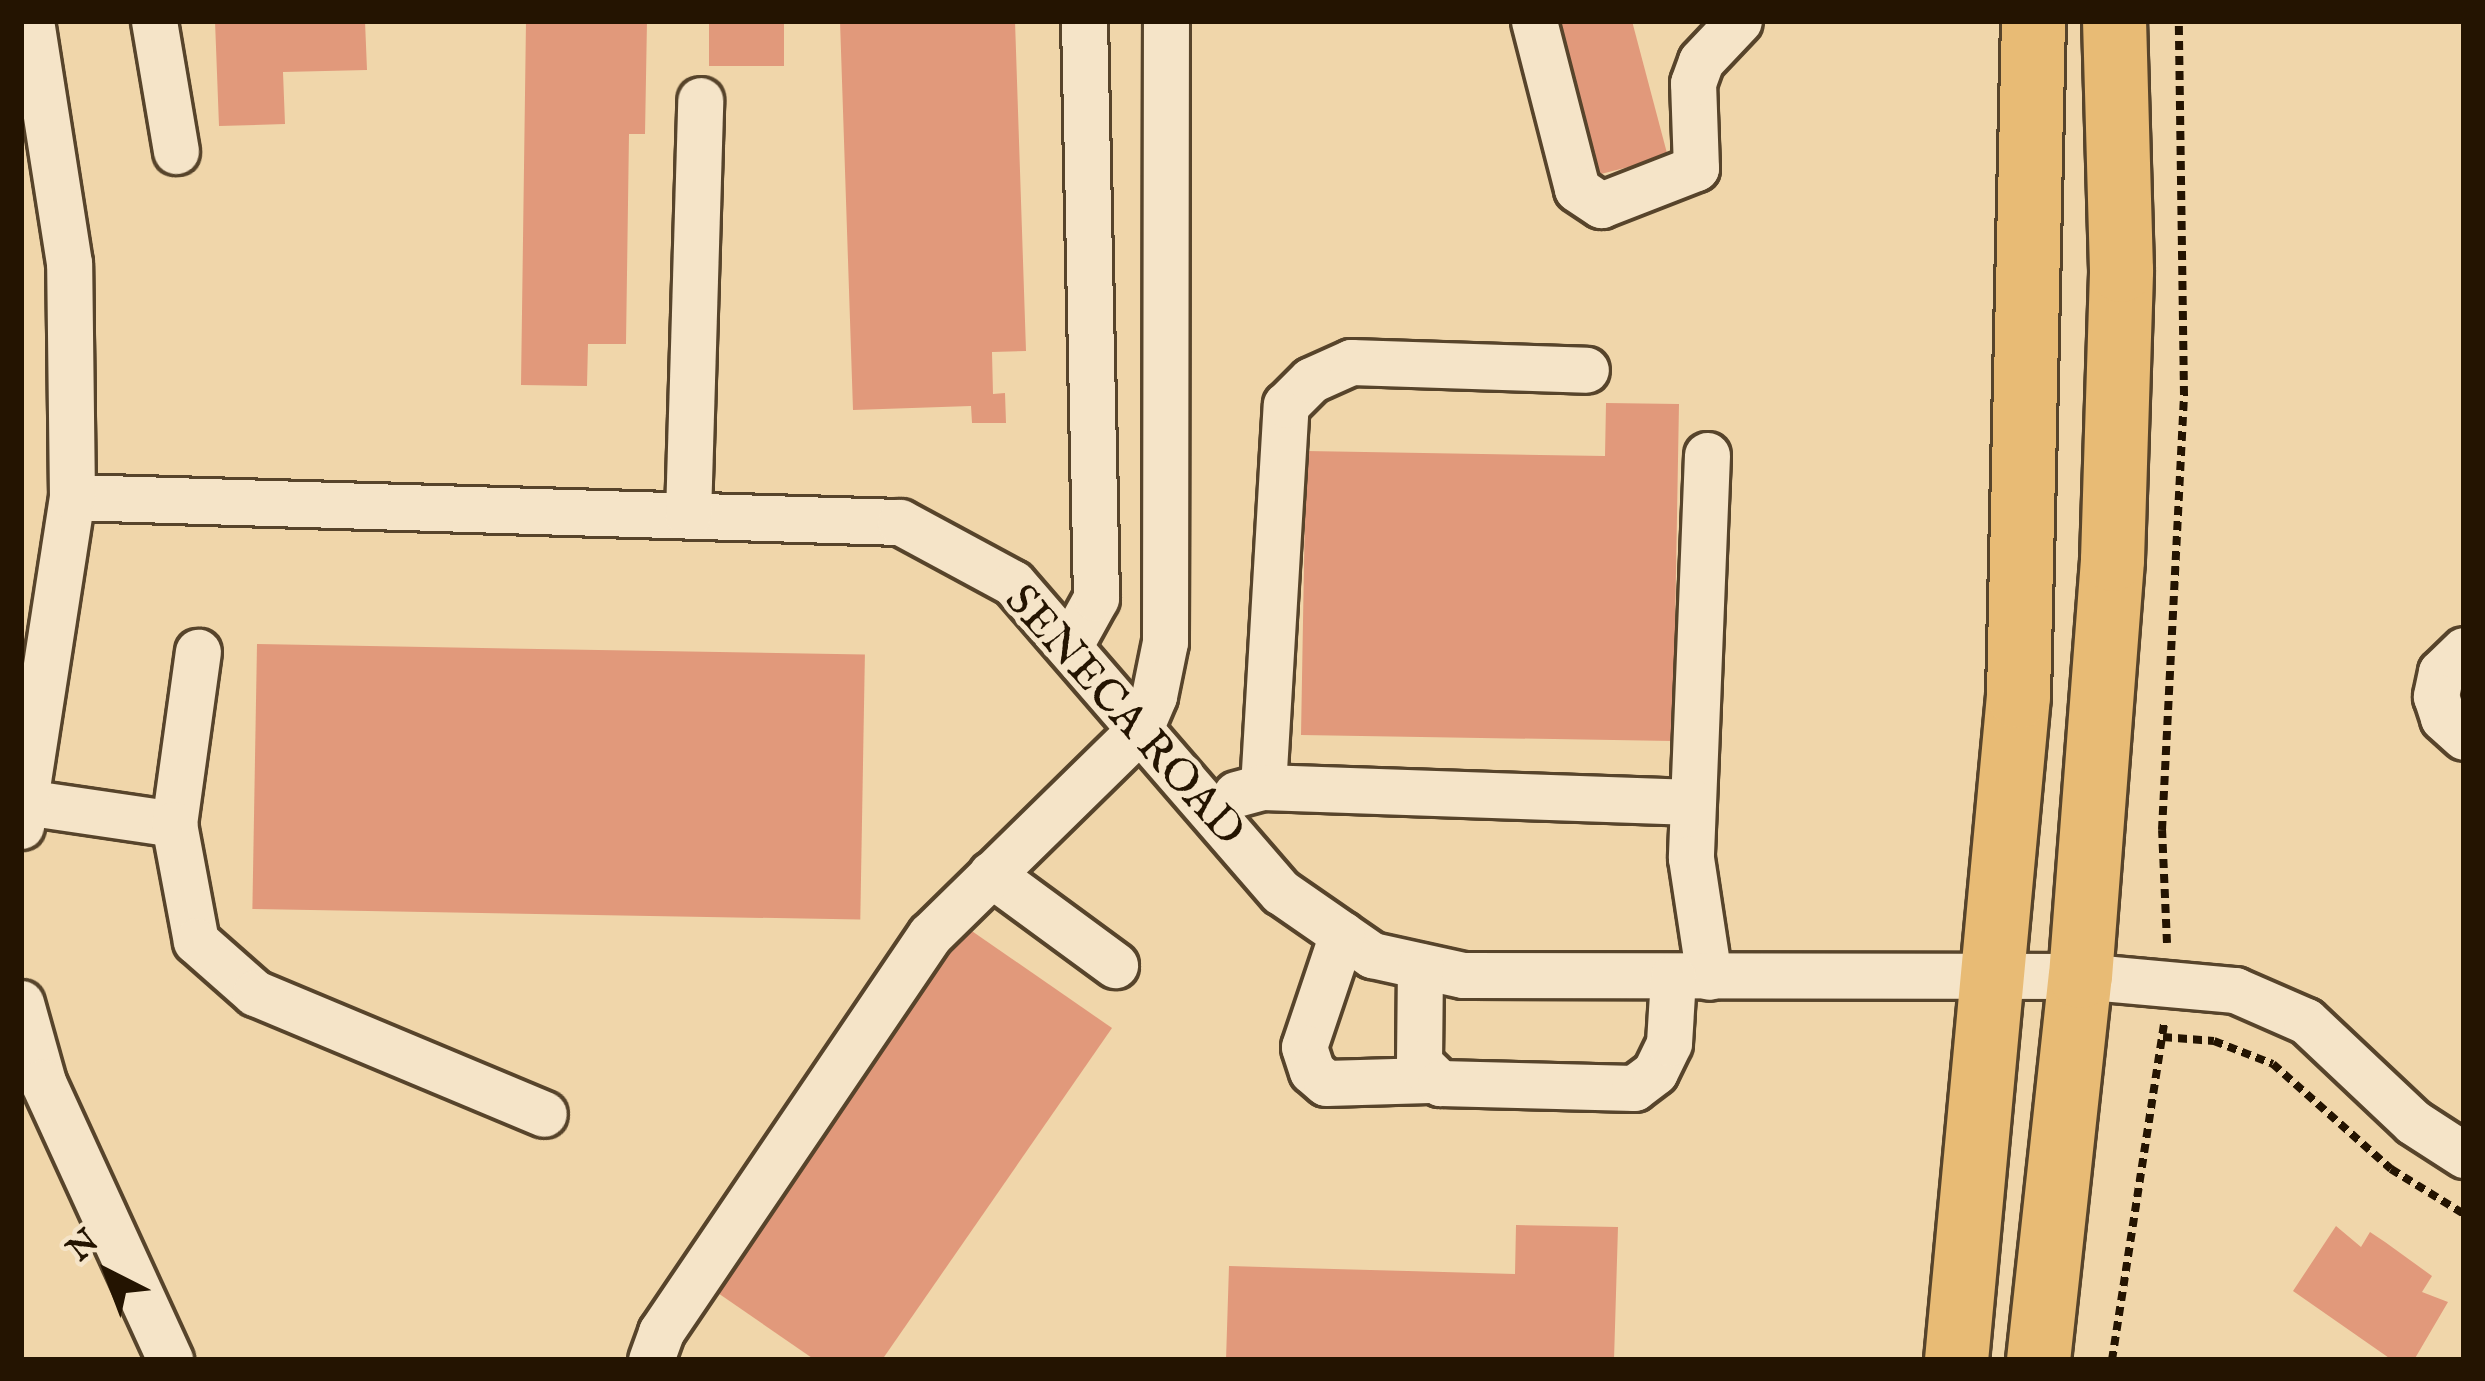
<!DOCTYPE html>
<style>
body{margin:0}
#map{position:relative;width:2485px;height:1381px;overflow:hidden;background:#f0d6aa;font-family:"IM FELL English",serif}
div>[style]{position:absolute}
.building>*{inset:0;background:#e1997b;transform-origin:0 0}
.path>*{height:8px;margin-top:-4px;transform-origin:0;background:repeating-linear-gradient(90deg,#241401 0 9px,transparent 0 15px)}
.roads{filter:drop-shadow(3px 0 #57442b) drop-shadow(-3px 0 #57442b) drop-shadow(0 3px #57442b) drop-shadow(0 -3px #57442b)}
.minor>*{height:45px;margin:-22.5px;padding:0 22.5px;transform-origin:22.5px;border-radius:22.5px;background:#f5e4c8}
.highway>*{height:63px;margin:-31.5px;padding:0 31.5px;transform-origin:31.5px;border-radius:31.5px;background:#e8bb75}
span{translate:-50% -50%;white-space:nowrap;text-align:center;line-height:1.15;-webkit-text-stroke:10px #f5e4c8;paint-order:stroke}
.street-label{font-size:45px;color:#241401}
.frame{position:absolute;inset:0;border:24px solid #241401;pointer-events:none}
.north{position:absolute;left:48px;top:1213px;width:120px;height:120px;-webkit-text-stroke:9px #f5e4c8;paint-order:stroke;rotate:318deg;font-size:33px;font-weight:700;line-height:48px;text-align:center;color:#241401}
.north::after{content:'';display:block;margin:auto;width:42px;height:54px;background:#241401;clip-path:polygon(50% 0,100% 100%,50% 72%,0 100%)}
</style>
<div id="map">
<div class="building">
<div style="clip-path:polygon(215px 21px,365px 21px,367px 70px,283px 72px,285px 124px,219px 126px)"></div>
<div style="clip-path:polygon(526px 21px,647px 21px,645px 134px,629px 134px,626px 344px,588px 344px,587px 386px,521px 385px)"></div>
<div style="left:709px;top:21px;width:75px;height:45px"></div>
<div style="clip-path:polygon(840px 21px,1015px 21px,1026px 351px,992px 352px,993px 394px,1005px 393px,1006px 423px,972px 423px,971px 406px,853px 410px)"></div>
<div style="clip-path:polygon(1549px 21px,1632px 21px,1668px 157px,1589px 177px)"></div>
<div style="clip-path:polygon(1606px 403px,1679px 404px,1673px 741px,1301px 735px,1306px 451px,1605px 456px)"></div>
<div style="left:257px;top:644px;width:608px;height:265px;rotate:1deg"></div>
<div style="clip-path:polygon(966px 927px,1112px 1028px,882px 1360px,815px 1360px,715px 1291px)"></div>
<div style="clip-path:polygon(1516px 1225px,1618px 1227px,1614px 1360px,1226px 1360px,1229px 1266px,1515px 1274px)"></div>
<div style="clip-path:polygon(2336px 1226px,2361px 1247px,2370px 1232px,2385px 1242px,2432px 1276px,2422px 1292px,2448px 1302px,2414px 1360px,2392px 1360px,2293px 1291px)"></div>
</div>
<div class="path">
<div style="left:2167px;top:943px;width:113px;rotate:-92.5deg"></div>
<div style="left:2162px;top:830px;width:436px;rotate:-87.1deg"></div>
<div style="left:2184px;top:395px;width:374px;rotate:-90.8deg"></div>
<div style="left:2163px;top:1037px;width:51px;rotate:4.5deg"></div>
<div style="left:2214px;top:1041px;width:63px;rotate:21.3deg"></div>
<div style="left:2273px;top:1064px;width:158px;rotate:41.7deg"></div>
<div style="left:2391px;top:1169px;width:86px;rotate:31.7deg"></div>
<div style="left:2112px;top:1360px;width:340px;rotate:-81.2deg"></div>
</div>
<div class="roads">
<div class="minor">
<div style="left:154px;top:21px;width:132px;rotate:80.4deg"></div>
<div style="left:1534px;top:21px;width:173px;rotate:75.6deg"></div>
<div style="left:1577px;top:189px;width:29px;rotate:34deg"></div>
<div style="left:1601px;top:205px;width:102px;rotate:-21.3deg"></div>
<div style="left:1696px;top:168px;width:85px;rotate:-92deg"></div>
<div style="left:1693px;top:83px;width:23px;rotate:-70deg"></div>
<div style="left:1701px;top:61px;width:55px;rotate:-46.5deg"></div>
<div style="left:1707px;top:455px;width:403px;rotate:92.3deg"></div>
<div style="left:1691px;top:858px;width:120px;rotate:81.4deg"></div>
<div style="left:72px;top:497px;width:828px;rotate:1.73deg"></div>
<div style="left:900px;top:522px;width:128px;rotate:28.4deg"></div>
<div style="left:1013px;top:583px;width:409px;rotate:49.1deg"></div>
<div style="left:1281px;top:892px;width:111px;rotate:34.7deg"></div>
<div style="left:1372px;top:955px;width:93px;rotate:12.4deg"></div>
<div style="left:1463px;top:975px;width:617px;rotate:0.09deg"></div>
<div style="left:2080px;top:976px;width:156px;rotate:5.2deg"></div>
<div style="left:2235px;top:990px;width:77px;rotate:23.6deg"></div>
<div style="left:2306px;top:1021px;width:147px;rotate:43.3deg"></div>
<div style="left:2413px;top:1122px;width:61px;rotate:32.9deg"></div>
<div style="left:688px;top:515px;width:415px;rotate:-88.3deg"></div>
<div style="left:1069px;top:647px;width:56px;rotate:-61.1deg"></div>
<div style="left:1096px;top:598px;width:577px;rotate:-91.19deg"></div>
<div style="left:2464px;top:650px;width:32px;rotate:136deg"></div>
<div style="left:2441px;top:672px;width:25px;rotate:102deg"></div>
<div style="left:2436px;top:696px;width:23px;rotate:72deg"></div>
<div style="left:2443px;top:718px;width:28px;rotate:42deg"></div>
<div style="left:1263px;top:787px;width:383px;rotate:-86.6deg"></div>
<div style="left:1286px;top:405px;width:35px;rotate:-45deg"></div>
<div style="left:1311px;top:380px;width:44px;rotate:-24.2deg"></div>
<div style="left:1351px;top:362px;width:235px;rotate:1.9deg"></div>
<div style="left:1236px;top:794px;width:28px;rotate:-15deg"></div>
<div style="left:1263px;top:787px;width:430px;rotate:2deg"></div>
<div style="left:25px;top:802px;width:151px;rotate:8.4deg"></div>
<div style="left:174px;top:824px;width:174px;rotate:-82.1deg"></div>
<div style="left:174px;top:824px;width:119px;rotate:79.4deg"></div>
<div style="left:196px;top:941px;width:79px;rotate:41.4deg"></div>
<div style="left:255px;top:993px;width:313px;rotate:22.7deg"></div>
<div style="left:21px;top:826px;width:333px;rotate:-81.2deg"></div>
<div style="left:72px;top:497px;width:234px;rotate:-90.7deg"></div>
<div style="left:69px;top:263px;width:245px;rotate:-98.9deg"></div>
<div style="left:991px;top:874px;width:154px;rotate:36.3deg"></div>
<div style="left:1342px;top:934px;width:119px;rotate:108.6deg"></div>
<div style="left:1304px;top:1047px;width:25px;rotate:72deg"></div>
<div style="left:1312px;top:1071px;width:18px;rotate:41deg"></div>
<div style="left:1326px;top:1083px;width:103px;rotate:-1.7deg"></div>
<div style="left:1420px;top:966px;width:97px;rotate:90.6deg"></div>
<div style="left:1419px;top:1063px;width:29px;rotate:44deg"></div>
<div style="left:1440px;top:1083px;width:194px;rotate:1.5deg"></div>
<div style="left:1634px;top:1088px;width:26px;rotate:-37deg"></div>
<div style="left:1655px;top:1072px;width:32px;rotate:-64deg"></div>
<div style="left:1669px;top:1043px;width:66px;rotate:-86.5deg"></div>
<div style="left:21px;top:1003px;width:82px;rotate:74.4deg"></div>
<div style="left:43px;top:1082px;width:306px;rotate:65.4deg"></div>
<div style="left:651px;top:1360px;width:30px;rotate:-70deg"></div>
<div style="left:661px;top:1332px;width:480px;rotate:-55.9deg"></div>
<div style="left:930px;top:935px;width:294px;rotate:-44.4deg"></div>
<div style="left:1140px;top:729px;width:36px;rotate:-67deg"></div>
<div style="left:1154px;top:696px;width:55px;rotate:-78.5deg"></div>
<div style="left:1165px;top:642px;width:621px;rotate:-89.91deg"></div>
</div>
<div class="highway">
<div style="left:1956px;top:1360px;width:667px;rotate:-84.67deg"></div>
<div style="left:2018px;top:696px;width:675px;rotate:-88.73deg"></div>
<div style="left:2038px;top:1360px;width:386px;rotate:-83.8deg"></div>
<div style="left:2080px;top:976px;width:418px;rotate:-85.6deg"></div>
<div style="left:2112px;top:559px;width:289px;rotate:-88.2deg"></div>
<div style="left:2121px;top:270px;width:249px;rotate:-91.6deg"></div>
</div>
</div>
<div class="street-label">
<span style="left:1124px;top:716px;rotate:48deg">SENECA ROAD</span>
</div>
<div class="frame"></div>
<div class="north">N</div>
</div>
